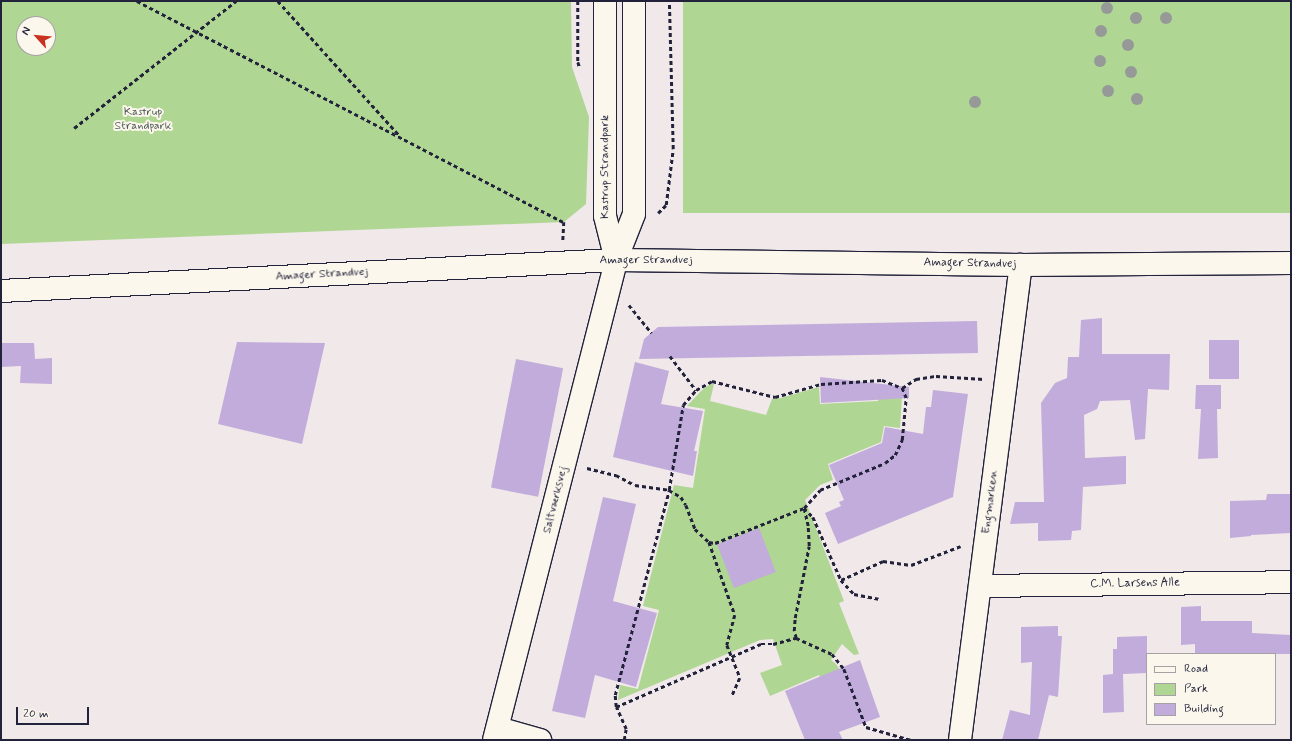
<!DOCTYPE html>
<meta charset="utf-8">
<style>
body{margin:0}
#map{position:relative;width:1292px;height:741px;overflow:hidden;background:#f0e8e9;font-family:Mynerve,sans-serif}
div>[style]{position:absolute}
.green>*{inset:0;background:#afd693;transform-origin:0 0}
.building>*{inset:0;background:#c2acdb;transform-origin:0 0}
.path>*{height:2.5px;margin-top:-1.25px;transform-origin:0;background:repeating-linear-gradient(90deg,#22223b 0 4px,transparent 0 7px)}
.roads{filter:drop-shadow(1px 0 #22223b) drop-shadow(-1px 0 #22223b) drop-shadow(0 1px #22223b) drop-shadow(0 -1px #22223b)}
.minor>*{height:22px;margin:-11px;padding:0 11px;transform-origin:11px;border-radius:11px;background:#fbf7ec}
.trees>*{width:12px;height:12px;margin:-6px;border-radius:50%;background:#969998}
span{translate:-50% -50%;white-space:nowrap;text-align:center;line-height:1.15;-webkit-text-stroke:4px #fbf7ec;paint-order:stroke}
.park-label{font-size:12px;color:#4c5855}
.street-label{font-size:12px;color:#22223b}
.frame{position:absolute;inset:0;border:2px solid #22223b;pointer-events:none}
.legend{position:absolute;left:1146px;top:653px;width:130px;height:72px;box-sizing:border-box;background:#fbf7ec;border:1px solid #a4a2a5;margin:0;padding:5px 7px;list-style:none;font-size:12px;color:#22223b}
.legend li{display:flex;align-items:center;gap:8px;height:20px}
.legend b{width:20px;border:1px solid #a4a2a5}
.north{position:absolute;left:16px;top:16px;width:40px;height:40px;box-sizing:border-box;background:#fbf7ec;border:1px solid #a4a2a5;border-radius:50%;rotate:297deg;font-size:11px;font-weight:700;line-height:16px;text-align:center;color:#22223b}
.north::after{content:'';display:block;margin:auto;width:14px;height:18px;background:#c8321e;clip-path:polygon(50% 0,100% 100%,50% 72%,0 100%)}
.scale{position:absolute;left:16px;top:707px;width:73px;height:18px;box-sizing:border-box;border:2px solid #22223b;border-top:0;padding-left:5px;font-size:12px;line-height:14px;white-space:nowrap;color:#22223b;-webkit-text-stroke:3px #fbf7ec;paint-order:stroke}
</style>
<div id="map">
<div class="green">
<div style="clip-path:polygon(evenodd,1px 1px,571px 1px,572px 67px,589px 117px,586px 204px,564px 222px,1px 244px,1px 1px,24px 24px,48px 24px,48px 48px,24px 48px,24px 24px)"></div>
<div style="left:683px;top:1px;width:608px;height:212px"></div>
<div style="clip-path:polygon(711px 384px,714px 384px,710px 401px,766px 415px,772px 399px,777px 399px,819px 387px,820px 404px,878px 401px,878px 384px,902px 396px,900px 428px,884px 426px,881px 442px,828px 464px,833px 480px,820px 485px,805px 500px,844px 601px,839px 603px,859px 654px,854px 655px,842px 644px,831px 660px,836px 664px,839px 669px,831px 701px,819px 675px,770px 696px,760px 673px,782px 665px,773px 639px,760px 640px,618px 700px,620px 685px,638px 689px,659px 610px,643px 606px,674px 485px,693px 488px,705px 409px,687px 406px,704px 388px)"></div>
</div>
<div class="building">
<div style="clip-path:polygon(1102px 318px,1102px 354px,1170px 354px,1169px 390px,1148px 389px,1145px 439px,1135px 440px,1130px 400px,1100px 401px,1097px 409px,1084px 415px,1085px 458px,1126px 456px,1126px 484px,1083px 487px,1081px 530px,1072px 531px,1071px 540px,1038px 541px,1038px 523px,1010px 524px,1015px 502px,1044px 502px,1041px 403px,1055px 383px,1067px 378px,1068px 357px,1079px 357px,1081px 320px)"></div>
<div style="clip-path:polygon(977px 321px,978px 353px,639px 359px,644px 339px,658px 327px)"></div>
<div style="left:1209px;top:340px;width:30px;height:39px"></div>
<div style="clip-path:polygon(237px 342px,325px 343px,302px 444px,218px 424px)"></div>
<div style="clip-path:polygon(1px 343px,34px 343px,35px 359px,52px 358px,52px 384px,20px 383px,21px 366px,1px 367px)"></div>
<div style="left:516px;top:359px;width:48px;height:131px;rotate:11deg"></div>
<div style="clip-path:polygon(635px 362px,669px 371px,661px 404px,703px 411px,694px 451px,697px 451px,693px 476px,613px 457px)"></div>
<div style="clip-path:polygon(820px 377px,909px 387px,909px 398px,821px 403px)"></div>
<div style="clip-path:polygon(1196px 385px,1221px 385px,1221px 409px,1217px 409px,1218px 458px,1198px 459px,1201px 409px,1195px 409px)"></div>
<div style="clip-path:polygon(933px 390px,968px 394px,953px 497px,838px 544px,825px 513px,841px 506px,839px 502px,844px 500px,829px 465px,882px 443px,885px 427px,923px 434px,926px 407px,931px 407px)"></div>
<div style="clip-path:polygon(1267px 494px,1291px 494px,1291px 533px,1251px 535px,1251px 536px,1230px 538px,1230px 501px,1266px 500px)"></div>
<div style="clip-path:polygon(603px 497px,636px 504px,613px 601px,657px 613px,636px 687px,595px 675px,585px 718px,552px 711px)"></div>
<div style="left:759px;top:528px;width:47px;height:45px;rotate:69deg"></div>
<div style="clip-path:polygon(1201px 606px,1201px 621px,1252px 621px,1252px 633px,1291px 635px,1291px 654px,1195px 654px,1195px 644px,1181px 645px,1181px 607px)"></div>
<div style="clip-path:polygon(1058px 626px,1058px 636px,1062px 636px,1058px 697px,1049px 695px,1038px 740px,1002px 740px,1010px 710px,1030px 715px,1032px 662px,1021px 663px,1021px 627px)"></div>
<div style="clip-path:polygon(1147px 636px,1147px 673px,1123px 674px,1124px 712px,1103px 713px,1103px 675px,1113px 674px,1113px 649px,1117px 649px,1117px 637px)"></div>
<div style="clip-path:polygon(860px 660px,880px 717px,839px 732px,843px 740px,805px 740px,785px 691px)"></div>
</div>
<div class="path">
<div style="left:137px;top:1px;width:481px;rotate:27.4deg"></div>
<div style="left:564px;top:222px;width:18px;rotate:93deg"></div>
<div style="left:278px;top:1px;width:181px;rotate:47.9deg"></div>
<div style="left:578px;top:1px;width:61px;rotate:90deg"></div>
<div style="left:578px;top:62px;width:6px;rotate:72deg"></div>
<div style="left:74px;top:128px;width:206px;rotate:-38.1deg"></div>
<div style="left:658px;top:213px;width:11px;rotate:-45deg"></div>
<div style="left:666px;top:205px;width:56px;rotate:-82.9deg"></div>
<div style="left:673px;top:149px;width:148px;rotate:-91.5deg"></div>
<div style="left:629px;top:305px;width:36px;rotate:51deg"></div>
<div style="left:670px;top:356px;width:43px;rotate:52.6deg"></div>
<div style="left:696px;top:390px;width:18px;rotate:-29deg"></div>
<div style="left:712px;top:381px;width:65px;rotate:14.3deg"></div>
<div style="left:775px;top:397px;width:48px;rotate:-15.8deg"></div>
<div style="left:821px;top:384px;width:61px;rotate:-3.8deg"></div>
<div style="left:882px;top:380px;width:22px;rotate:22deg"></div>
<div style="left:587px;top:468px;width:30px;rotate:14deg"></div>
<div style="left:616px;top:475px;width:21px;rotate:28deg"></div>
<div style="left:635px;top:485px;width:34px;rotate:8deg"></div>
<div style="left:669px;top:490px;width:14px;rotate:30deg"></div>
<div style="left:681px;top:497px;width:9px;rotate:58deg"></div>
<div style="left:686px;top:505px;width:26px;rotate:69deg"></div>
<div style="left:695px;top:529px;width:19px;rotate:43deg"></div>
<div style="left:709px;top:542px;width:6px;rotate:9deg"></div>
<div style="left:715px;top:543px;width:96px;rotate:-21.5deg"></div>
<div style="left:804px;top:508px;width:13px;rotate:45deg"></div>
<div style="left:813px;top:517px;width:69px;rotate:66deg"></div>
<div style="left:841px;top:580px;width:46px;rotate:-24.3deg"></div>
<div style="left:883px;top:561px;width:28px;rotate:8deg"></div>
<div style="left:911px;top:565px;width:53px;rotate:-20.8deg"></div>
<div style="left:709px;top:542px;width:77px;rotate:70.4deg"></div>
<div style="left:735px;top:615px;width:31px;rotate:105deg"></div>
<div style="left:727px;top:645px;width:35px;rotate:68deg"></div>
<div style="left:740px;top:678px;width:20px;rotate:114deg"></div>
<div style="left:841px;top:580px;width:19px;rotate:47deg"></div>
<div style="left:854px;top:594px;width:25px;rotate:11deg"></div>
<div style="left:796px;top:638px;width:7px;rotate:-106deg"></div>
<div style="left:794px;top:631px;width:13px;rotate:-86deg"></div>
<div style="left:795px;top:618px;width:73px;rotate:-79deg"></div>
<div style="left:809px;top:546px;width:20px;rotate:-93deg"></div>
<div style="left:808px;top:526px;width:18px;rotate:-103deg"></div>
<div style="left:804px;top:508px;width:24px;rotate:-48deg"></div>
<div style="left:820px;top:490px;width:70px;rotate:-22.6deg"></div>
<div style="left:885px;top:463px;width:13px;rotate:-39deg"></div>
<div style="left:895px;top:455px;width:17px;rotate:-65deg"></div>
<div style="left:902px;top:440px;width:42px;rotate:-84.6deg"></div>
<div style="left:906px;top:398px;width:11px;rotate:-112deg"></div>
<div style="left:902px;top:388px;width:17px;rotate:-33deg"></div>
<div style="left:916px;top:379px;width:20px;rotate:-9deg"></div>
<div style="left:936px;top:376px;width:48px;rotate:3.6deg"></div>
<div style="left:616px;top:707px;width:158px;rotate:-23.5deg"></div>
<div style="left:761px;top:644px;width:12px"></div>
<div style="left:773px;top:644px;width:24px;rotate:-15deg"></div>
<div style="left:796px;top:638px;width:39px;rotate:24deg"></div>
<div style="left:832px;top:654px;width:19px;rotate:51deg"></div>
<div style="left:844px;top:669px;width:62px;rotate:69.2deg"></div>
<div style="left:866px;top:727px;width:47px;rotate:16.1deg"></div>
<div style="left:624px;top:740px;width:11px;rotate:-80deg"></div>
<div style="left:626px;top:729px;width:24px;rotate:-114deg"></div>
<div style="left:616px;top:707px;width:12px;rotate:-95deg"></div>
<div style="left:615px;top:695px;width:212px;rotate:-75.2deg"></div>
<div style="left:669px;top:490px;width:86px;rotate:-80.6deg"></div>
<div style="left:683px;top:405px;width:20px;rotate:-49deg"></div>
</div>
<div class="roads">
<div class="minor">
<div style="left:605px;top:1px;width:215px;rotate:90deg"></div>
<div style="left:605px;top:216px;width:45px;rotate:76deg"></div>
<div style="left:1px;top:291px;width:616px;rotate:-2.89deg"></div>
<div style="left:616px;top:260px;width:405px;rotate:0.7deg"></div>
<div style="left:1021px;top:265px;width:270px;rotate:-0.4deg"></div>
<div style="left:980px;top:586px;width:311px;rotate:-0.7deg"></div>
<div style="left:498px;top:728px;width:44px;rotate:15.9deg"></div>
<div style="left:494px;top:740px;width:495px;rotate:-75.7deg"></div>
<div style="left:616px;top:260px;width:49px;rotate:-68.6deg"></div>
<div style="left:634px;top:214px;width:213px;rotate:-90deg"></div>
<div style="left:960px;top:740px;width:479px;rotate:-82.7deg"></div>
</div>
</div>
<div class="trees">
<div style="left:1107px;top:8px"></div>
<div style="left:1136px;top:18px"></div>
<div style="left:1166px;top:18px"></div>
<div style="left:1101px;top:31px"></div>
<div style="left:1128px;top:45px"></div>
<div style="left:1100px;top:61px"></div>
<div style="left:1131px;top:72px"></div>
<div style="left:1108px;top:91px"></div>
<div style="left:1137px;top:99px"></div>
<div style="left:975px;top:102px"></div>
</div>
<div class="park-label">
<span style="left:143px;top:120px">Kastrup<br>Strandpark</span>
</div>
<div class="street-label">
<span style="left:606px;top:167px;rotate:-90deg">Kastrup Strandpark</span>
<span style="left:646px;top:261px">Amager Strandvej</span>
<span style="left:970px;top:264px;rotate:1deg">Amager Strandvej</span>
<span style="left:322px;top:275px;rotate:-3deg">Amager Strandvej</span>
<span style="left:556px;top:500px;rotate:-76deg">Saltværksvej</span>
<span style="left:991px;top:502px;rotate:-83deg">Engmarken</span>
<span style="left:1135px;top:584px;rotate:-1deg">C.M. Larsens Alle</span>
</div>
<div class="frame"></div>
<ul class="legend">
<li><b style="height:5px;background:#fbf7ec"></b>Road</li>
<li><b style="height:11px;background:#afd693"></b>Park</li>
<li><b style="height:11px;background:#c2acdb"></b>Building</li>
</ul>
<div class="north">N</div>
<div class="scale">20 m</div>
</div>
